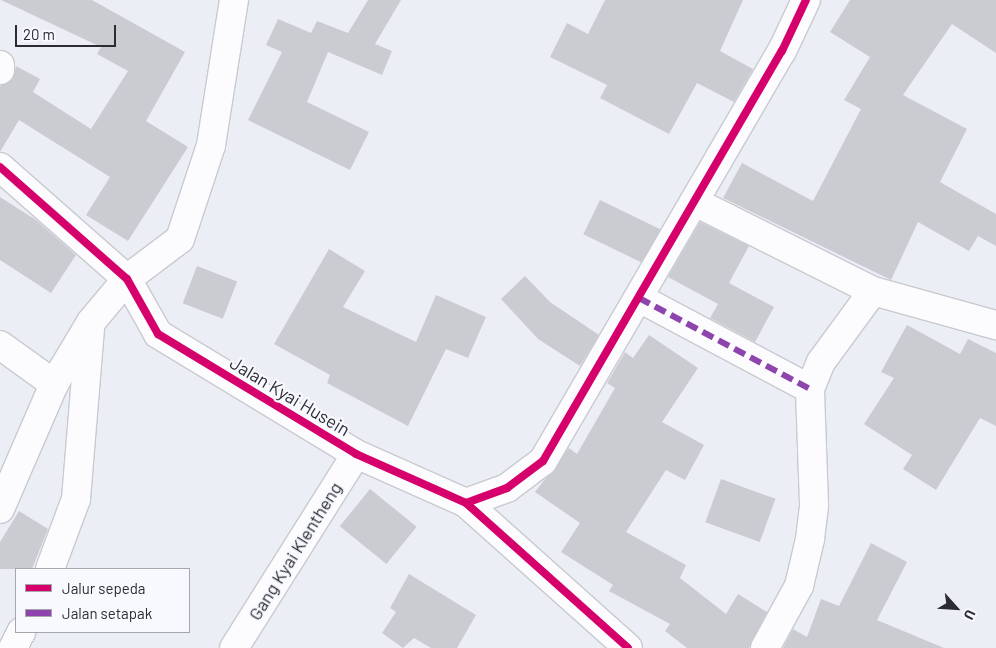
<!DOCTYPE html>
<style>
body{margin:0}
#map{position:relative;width:996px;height:648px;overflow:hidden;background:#eceef6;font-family:Barlow,sans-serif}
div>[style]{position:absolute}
.building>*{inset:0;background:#cbccd2;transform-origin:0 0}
.roads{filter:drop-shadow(1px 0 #c9cad0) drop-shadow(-1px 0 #c9cad0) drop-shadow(0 1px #c9cad0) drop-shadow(0 -1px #c9cad0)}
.minor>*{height:28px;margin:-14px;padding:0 14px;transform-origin:14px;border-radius:14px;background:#fcfcfe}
.quiet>*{height:6px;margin-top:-3px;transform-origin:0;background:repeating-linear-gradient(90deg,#8e44ad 0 12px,transparent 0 18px)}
.cycleway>*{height:8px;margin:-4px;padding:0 4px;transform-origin:4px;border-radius:4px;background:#d6006c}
span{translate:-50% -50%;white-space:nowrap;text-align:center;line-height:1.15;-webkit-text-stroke:4.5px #f8f9ff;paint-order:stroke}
.street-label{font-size:18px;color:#2b2c31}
.legend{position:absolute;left:15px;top:568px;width:175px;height:65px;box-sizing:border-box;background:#f8f9ff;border:1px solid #a6a7ad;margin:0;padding:6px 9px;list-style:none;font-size:15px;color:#2b2c31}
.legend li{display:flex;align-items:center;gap:10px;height:25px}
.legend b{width:25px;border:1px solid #a6a7ad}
.north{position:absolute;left:931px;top:583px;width:50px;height:50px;-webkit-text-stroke:4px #f8f9ff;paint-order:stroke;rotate:116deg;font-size:14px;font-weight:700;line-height:20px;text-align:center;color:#2b2c31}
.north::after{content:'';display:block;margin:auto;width:18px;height:22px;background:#2b2c31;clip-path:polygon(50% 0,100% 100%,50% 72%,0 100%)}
.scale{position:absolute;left:15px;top:25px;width:101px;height:22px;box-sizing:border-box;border:2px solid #2b2c31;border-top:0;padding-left:6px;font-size:15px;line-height:18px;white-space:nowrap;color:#2b2c31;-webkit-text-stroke:4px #f8f9ff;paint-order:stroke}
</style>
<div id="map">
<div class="building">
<div style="clip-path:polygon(1px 0,92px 0,185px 52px,146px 121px,188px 147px,128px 241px,86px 215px,110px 177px,19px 120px,0 152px,0 86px,13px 78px,16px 66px,40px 79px,33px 92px,91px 129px,128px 71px,97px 54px,101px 47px)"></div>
<div style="clip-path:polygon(368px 0,401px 0,375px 44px,392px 51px,382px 75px,328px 52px,307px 102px,369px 132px,350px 170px,248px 120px,282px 52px,266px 45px,278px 19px,311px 33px,317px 21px,348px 33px)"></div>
<div style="clip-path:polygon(605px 0,743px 0,720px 51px,753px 69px,734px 102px,697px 83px,669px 134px,600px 98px,607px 85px,550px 57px,567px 23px,588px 34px)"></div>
<div style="clip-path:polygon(850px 0,996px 0,996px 53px,952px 24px,903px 95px,967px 129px,940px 182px,996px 214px,996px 246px,978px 236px,969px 251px,918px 222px,891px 280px,723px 198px,742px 163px,813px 201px,861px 109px,844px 100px,870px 57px,830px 32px)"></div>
<div style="clip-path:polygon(0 197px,36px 220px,76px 255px,51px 293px,0 260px)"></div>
<div style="left:600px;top:200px;width:67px;height:38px;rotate:26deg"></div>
<div style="clip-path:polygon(700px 222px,749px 246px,729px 283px,774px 307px,755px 342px,710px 318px,718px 304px,668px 277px)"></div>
<div style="clip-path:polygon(329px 249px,365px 271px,343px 307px,416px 342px,436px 295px,486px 317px,468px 358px,446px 349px,408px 426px,327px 383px,330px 375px,274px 344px)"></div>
<div style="left:197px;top:266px;width:43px;height:40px;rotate:21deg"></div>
<div style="clip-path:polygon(525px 276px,550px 302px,599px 335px,580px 366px,538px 339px,501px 299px)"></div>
<div style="clip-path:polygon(907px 325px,960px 354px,968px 339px,996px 353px,996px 426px,980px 418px,936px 490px,903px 469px,912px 455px,864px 424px,894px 378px,881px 372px)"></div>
<div style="clip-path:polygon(649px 335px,698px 368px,662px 422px,704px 445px,685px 480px,666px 470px,626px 532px,686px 565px,680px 578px,726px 614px,738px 594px,767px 612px,749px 648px,687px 648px,665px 631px,670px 624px,609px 591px,613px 585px,561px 552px,580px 523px,535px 492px,569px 448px,577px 454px,615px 388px,607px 383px,625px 352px,633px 358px)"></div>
<div style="left:721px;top:479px;width:58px;height:46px;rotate:20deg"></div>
<div style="left:370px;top:489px;width:60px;height:48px;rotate:39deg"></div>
<div style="clip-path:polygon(19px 511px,48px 529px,32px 569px,0 569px,0 542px)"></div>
<div style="clip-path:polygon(871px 543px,907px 562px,877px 620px,944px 648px,783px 648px,793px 629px,807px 637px,821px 599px,839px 606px)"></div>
<div style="clip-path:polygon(409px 574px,476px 615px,457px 648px,431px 648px,414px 638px,403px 648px,382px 633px,396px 612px,390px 608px)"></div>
</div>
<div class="roads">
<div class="minor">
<div style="left:0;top:65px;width:5px;rotate:90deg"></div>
<div style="left:0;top:167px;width:169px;rotate:41.4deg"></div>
<div style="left:127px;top:279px;width:63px;rotate:60.6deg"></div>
<div style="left:158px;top:334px;width:232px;rotate:31.2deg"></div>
<div style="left:356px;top:454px;width:120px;rotate:24deg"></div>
<div style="left:466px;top:503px;width:217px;rotate:41.8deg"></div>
<div style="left:695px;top:202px;width:199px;rotate:26.6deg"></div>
<div style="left:639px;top:298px;width:194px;rotate:28deg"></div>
<div style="left:0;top:345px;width:67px;rotate:35.8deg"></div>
<div style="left:466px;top:503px;width:44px;rotate:-20.1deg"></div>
<div style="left:507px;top:488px;width:45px;rotate:-36.9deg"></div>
<div style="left:543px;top:461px;width:475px;rotate:-59.8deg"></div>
<div style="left:782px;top:51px;width:56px;rotate:-64.8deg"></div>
<div style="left:0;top:509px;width:136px;rotate:-66.6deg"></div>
<div style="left:54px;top:384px;width:72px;rotate:-59.2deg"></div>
<div style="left:91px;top:322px;width:56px;rotate:-50.1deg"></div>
<div style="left:127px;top:279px;width:66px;rotate:-37deg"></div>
<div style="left:180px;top:239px;width:99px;rotate:-71.7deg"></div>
<div style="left:211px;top:145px;width:147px;rotate:-81deg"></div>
<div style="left:50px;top:569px;width:75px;rotate:-69.6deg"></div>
<div style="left:76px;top:499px;width:172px;rotate:-85.3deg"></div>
<div style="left:13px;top:648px;width:18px;rotate:-63deg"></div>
<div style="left:234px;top:648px;width:229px;rotate:-57.8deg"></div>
<div style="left:765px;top:648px;width:71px;rotate:-61.3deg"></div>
<div style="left:799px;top:586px;width:48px;rotate:-76.8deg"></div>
<div style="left:810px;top:539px;width:34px;rotate:-83deg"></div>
<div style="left:814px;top:505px;width:116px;rotate:-92deg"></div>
<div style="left:810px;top:389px;width:29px;rotate:-68deg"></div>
<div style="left:821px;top:362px;width:88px;rotate:-53.8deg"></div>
<div style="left:873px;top:291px;width:128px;rotate:15.5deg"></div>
</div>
</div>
<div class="quiet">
<div style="left:639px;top:298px;width:194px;rotate:28deg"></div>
</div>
<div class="cycleway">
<div style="left:0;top:167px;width:169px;rotate:41.4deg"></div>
<div style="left:127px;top:279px;width:63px;rotate:60.6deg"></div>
<div style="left:158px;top:334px;width:232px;rotate:31.2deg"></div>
<div style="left:356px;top:454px;width:120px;rotate:24deg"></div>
<div style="left:466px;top:503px;width:217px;rotate:41.8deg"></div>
<div style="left:466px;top:503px;width:44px;rotate:-20.1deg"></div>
<div style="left:507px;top:488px;width:45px;rotate:-36.9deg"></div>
<div style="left:543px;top:461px;width:475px;rotate:-59.8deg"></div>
<div style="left:782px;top:51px;width:56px;rotate:-64.8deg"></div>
</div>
<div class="street-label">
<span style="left:290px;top:396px;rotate:31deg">Jalan Kyai Husein</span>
<span style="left:295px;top:551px;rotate:-58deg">Gang Kyai Klentheng</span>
</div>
<ul class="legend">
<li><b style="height:6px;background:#d6006c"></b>Jalur sepeda</li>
<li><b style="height:6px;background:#8e44ad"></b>Jalan setapak</li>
</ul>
<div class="north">U</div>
<div class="scale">20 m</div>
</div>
